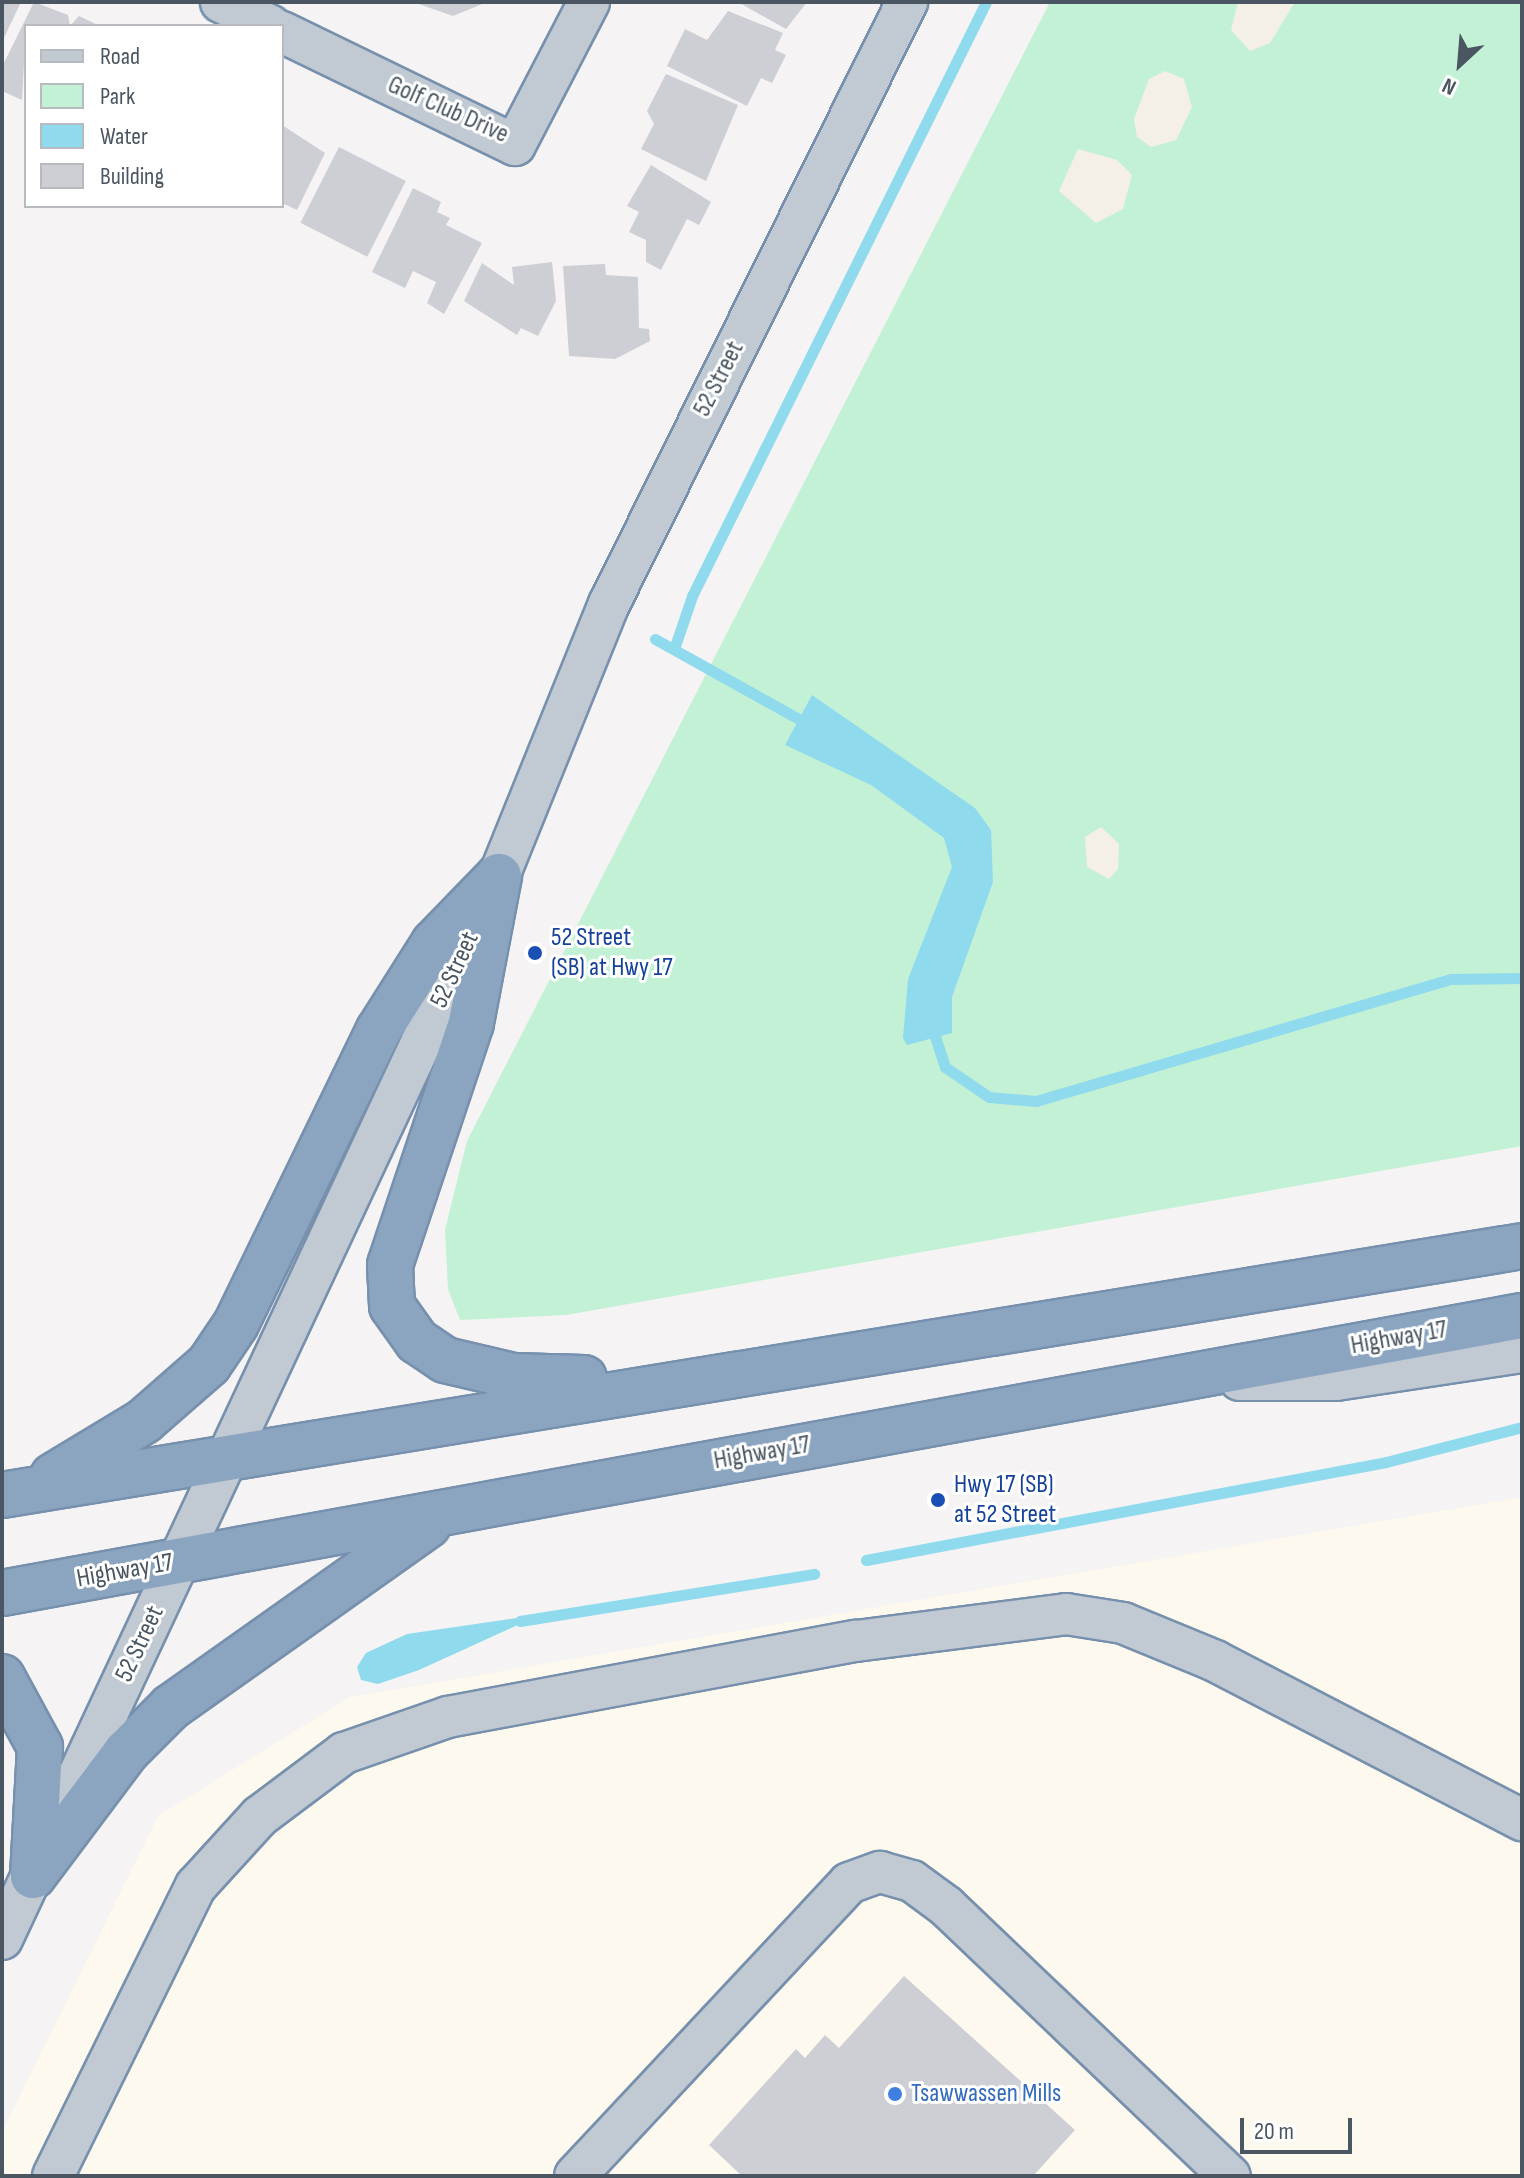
<!DOCTYPE html>
<style>
body{margin:0}
#map{position:relative;width:1524px;height:2178px;overflow:hidden;background:#f5f3f3;font-family:"Sofia Sans Condensed",sans-serif}
div>[style]{position:absolute}
.commercial>*{inset:0;background:#fdf9ef}
.green>*{inset:0;background:#c3f1d5}
.sand>*{inset:0;background:#f5f0e5}
.water>*{inset:0;background:#90daee}
.stream>*{height:11px;margin:-5.5px;padding:0 5.5px;transform-origin:5.5px;border-radius:5.5px;background:#90daee}
.building>*{inset:0;background:#cdcfd5;transform-origin:0 0}
.roads{filter:drop-shadow(2px 0 #7690ad) drop-shadow(-2px 0 #7690ad) drop-shadow(0 2px #7690ad) drop-shadow(0 -2px #7690ad)}
.minor>*{height:40px;margin:-20px;padding:0 20px;transform-origin:20px;border-radius:20px;background:#c1cad2}
.highway>*{height:44px;margin:-22px;padding:0 22px;transform-origin:22px;border-radius:22px;background:#8ba5c1}
.dots>*{width:22px;height:22px;translate:-50% -50%;box-sizing:border-box;border:4px solid #fff;border-radius:50%}
span{translate:-50% -50%;white-space:nowrap;text-align:center;line-height:1.15;-webkit-text-stroke:6px #fff;paint-order:stroke}
.street-label{font-size:26px;color:#4a5661}
.transit-label{font-size:26px;color:#164399}
.left{translate:0 -50%;text-align:left}
.shop-label{font-size:26px;color:#366cbe}
.frame{position:absolute;inset:0;border:4px solid #4a5661;pointer-events:none}
.legend{position:absolute;left:24px;top:24px;width:260px;height:184px;box-sizing:border-box;background:#fff;border:2px solid #b7bbc0;margin:0;padding:10px 14px;list-style:none;font-size:24px;color:#4a5661}
.legend li{display:flex;align-items:center;gap:16px;height:40px}
.legend b{width:40px;border:2px solid #b7bbc0}
.north{position:absolute;left:1420px;top:24px;width:80px;height:80px;-webkit-text-stroke:6px #fff;paint-order:stroke;rotate:206deg;font-size:22px;font-weight:700;line-height:32px;text-align:center;color:#4a5661}
.north::after{content:'';display:block;margin:auto;width:28px;height:36px;background:#4a5661;clip-path:polygon(50% 0,100% 100%,50% 72%,0 100%)}
.scale{position:absolute;left:1240px;top:2118px;width:112px;height:36px;box-sizing:border-box;border:4px solid #4a5661;border-top:0;padding-left:10px;font-size:24px;line-height:28px;white-space:nowrap;color:#4a5661;-webkit-text-stroke:6px #fff;paint-order:stroke}
</style>
<div id="map">
<div class="commercial">
<div style="clip-path:polygon(1522px 1497px,1522px 2176px,2px 2176px,2px 2132px,158px 1816px,350px 1697px)"></div>
</div>
<div class="green">
<div style="clip-path:polygon(1050px 2px,1522px 2px,1522px 1146px,566px 1315px,460px 1320px,448px 1289px,445px 1230px,467px 1141px)"></div>
</div>
<div class="sand">
<div style="clip-path:polygon(1238px 2px,1295px 2px,1270px 43px,1250px 51px,1231px 30px)"></div>
<div style="clip-path:polygon(1165px 71px,1184px 79px,1192px 107px,1176px 140px,1151px 147px,1137px 137px,1134px 119px,1149px 79px)"></div>
<div style="clip-path:polygon(1078px 149px,1117px 160px,1132px 175px,1123px 209px,1096px 223px,1059px 191px)"></div>
<div style="clip-path:polygon(1101px 827px,1119px 844px,1118px 869px,1109px 879px,1087px 867px,1085px 837px)"></div>
</div>
<div class="water">
<div style="clip-path:polygon(812px 695px,975px 808px,991px 830px,993px 882px,952px 997px,952px 1033px,907px 1045px,903px 1038px,908px 979px,952px 867px,944px 838px,871px 785px,785px 745px)"></div>
<div style="clip-path:polygon(517px 1618px,520px 1624px,419px 1670px,378px 1684px,361px 1680px,357px 1667px,366px 1653px,407px 1634px)"></div>
</div>
<div class="stream">
<div style="left:655px;top:639px;width:179px;rotate:29.1deg"></div>
<div style="left:674px;top:649px;width:56px;rotate:-71.2deg"></div>
<div style="left:692px;top:596px;width:663px;rotate:-63.67deg"></div>
<div style="left:931px;top:1024px;width:45px;rotate:72deg"></div>
<div style="left:945px;top:1067px;width:53px;rotate:34.3deg"></div>
<div style="left:989px;top:1097px;width:47px;rotate:4.9deg"></div>
<div style="left:1036px;top:1101px;width:433px;rotate:-16.4deg"></div>
<div style="left:1451px;top:979px;width:71px;rotate:-0.8deg"></div>
<div style="left:866px;top:1560px;width:529px;rotate:-10.67deg"></div>
<div style="left:1386px;top:1462px;width:140px;rotate:-14.4deg"></div>
<div style="left:520px;top:1621px;width:298px;rotate:-9.1deg"></div>
</div>
<div class="building">
<div style="clip-path:polygon(2px 2px,21px 2px,2px 42px)"></div>
<div style="clip-path:polygon(34px 2px,68px 15px,70px 26px,79px 16px,100px 26px,26px 26px,22px 100px,2px 91px,2px 67px)"></div>
<div style="clip-path:polygon(413px 2px,487px 2px,453px 16px)"></div>
<div style="clip-path:polygon(738px 2px,807px 2px,786px 29px)"></div>
<div style="clip-path:polygon(728px 11px,783px 33px,775px 50px,786px 55px,772px 83px,761px 78px,747px 106px,667px 66px,685px 29px,707px 40px)"></div>
<div style="clip-path:polygon(666px 74px,738px 105px,706px 181px,641px 149px,654px 124px,647px 111px)"></div>
<div style="clip-path:polygon(282px 125px,325px 153px,297px 210px,282px 203px)"></div>
<div style="left:339px;top:147px;width:75px;height:85px;rotate:27deg"></div>
<div style="clip-path:polygon(651px 165px,711px 202px,699px 225px,687px 219px,661px 270px,646px 262px,646px 240px,629px 232px,639px 212px,627px 206px)"></div>
<div style="clip-path:polygon(413px 188px,441px 202px,437px 212px,450px 218px,446px 225px,482px 243px,444px 314px,427px 303px,436px 282px,413px 271px,405px 288px,372px 272px)"></div>
<div style="clip-path:polygon(552px 262px,556px 301px,538px 336px,521px 328px,517px 335px,464px 301px,482px 263px,514px 285px,512px 267px)"></div>
<div style="clip-path:polygon(605px 264px,606px 275px,638px 277px,639px 328px,649px 329px,650px 341px,615px 359px,569px 356px,563px 266px)"></div>
<div style="clip-path:polygon(904px 1976px,1075px 2130px,1033px 2176px,742px 2176px,709px 2145px,796px 2049px,805px 2058px,825px 2035px,839px 2048px)"></div>
</div>
<div class="roads">
<div class="minor">
<div style="left:221px;top:2px;width:55px;rotate:25.6deg"></div>
<div style="left:282px;top:32px;width:259px;rotate:25.9deg"></div>
<div style="left:515px;top:145px;width:161px;rotate:-62.6deg"></div>
<div style="left:1240px;top:1380px;width:96px"></div>
<div style="left:1336px;top:1380px;width:188px;rotate:-8.6deg"></div>
<div style="left:2px;top:1939px;width:1173px;rotate:-64.94deg"></div>
<div style="left:499px;top:876px;width:293px;rotate:-68deg"></div>
<div style="left:609px;top:604px;width:672px;rotate:-63.66deg"></div>
<div style="left:53px;top:2176px;width:323px;rotate:-63.8deg"></div>
<div style="left:196px;top:1886px;width:95px;rotate:-47.6deg"></div>
<div style="left:260px;top:1816px;width:105px;rotate:-36.9deg"></div>
<div style="left:344px;top:1753px;width:110px;rotate:-19.1deg"></div>
<div style="left:448px;top:1717px;width:415px;rotate:-10.6deg"></div>
<div style="left:856px;top:1641px;width:212px;rotate:-7.3deg"></div>
<div style="left:1066px;top:1614px;width:58px;rotate:9deg"></div>
<div style="left:1123px;top:1623px;width:100px;rotate:22.4deg"></div>
<div style="left:1215px;top:1661px;width:346px;rotate:27.4deg"></div>
<div style="left:575px;top:2176px;width:401px;rotate:-46.9deg"></div>
<div style="left:849px;top:1883px;width:33px;rotate:-20deg"></div>
<div style="left:880px;top:1872px;width:33px;rotate:16deg"></div>
<div style="left:912px;top:1881px;width:42px;rotate:36.3deg"></div>
<div style="left:946px;top:1906px;width:392px;rotate:43.6deg"></div>
</div>
<div class="highway">
<div style="left:499px;top:876px;width:150px;rotate:100.8deg"></div>
<div style="left:471px;top:1023px;width:255px;rotate:108.5deg"></div>
<div style="left:390px;top:1265px;width:41px;rotate:87.2deg"></div>
<div style="left:392px;top:1306px;width:43px;rotate:54.5deg"></div>
<div style="left:417px;top:1341px;width:34px;rotate:34deg"></div>
<div style="left:445px;top:1360px;width:70px;rotate:13.2deg"></div>
<div style="left:513px;top:1376px;width:71px;rotate:1.6deg"></div>
<div style="left:53px;top:1476px;width:106px;rotate:-31.1deg"></div>
<div style="left:144px;top:1421px;width:86px;rotate:-41.2deg"></div>
<div style="left:209px;top:1364px;width:48px;rotate:-56deg"></div>
<div style="left:236px;top:1324px;width:327px;rotate:-64.1deg"></div>
<div style="left:379px;top:1030px;width:103px;rotate:-57.7deg"></div>
<div style="left:434px;top:943px;width:93px;rotate:-45.9deg"></div>
<div style="left:2px;top:1495px;width:1540px;rotate:-9.3deg"></div>
<div style="left:2px;top:1593px;width:1545px;rotate:-10.33deg"></div>
<div style="left:2px;top:1677px;width:80px;rotate:61.5deg"></div>
<div style="left:40px;top:1747px;width:129px;rotate:93.1deg"></div>
<div style="left:33px;top:1876px;width:155px;rotate:-53.1deg"></div>
<div style="left:126px;top:1752px;width:64px;rotate:-45deg"></div>
<div style="left:171px;top:1707px;width:315px;rotate:-35.3deg"></div>
</div>
</div>
<div class="dots">
<div style="left:535px;top:953px;background:#1a4fb4"></div>
<div style="left:938px;top:1500px;background:#1a4fb4"></div>
<div style="left:895px;top:2094px;background:#3f7fe0"></div>
</div>
<div class="street-label">
<span style="left:448px;top:110px;rotate:24deg">Golf Club Drive</span>
<span style="left:719px;top:379px;rotate:-63deg">52 Street</span>
<span style="left:455px;top:970px;rotate:-65deg">52 Street</span>
<span style="left:1399px;top:1338px;rotate:-10deg">Highway 17</span>
<span style="left:762px;top:1453px;rotate:-10deg">Highway 17</span>
<span style="left:125px;top:1571px;rotate:-10deg">Highway 17</span>
<span style="left:140px;top:1644px;rotate:-65deg">52 Street</span>
</div>
<div class="transit-label">
<span class="left" style="left:551px;top:953px">52 Street<br>(SB) at Hwy 17</span>
<span class="left" style="left:954px;top:1500px">Hwy 17 (SB)<br>at 52 Street</span>
</div>
<div class="shop-label">
<span class="left" style="left:911px;top:2094px">Tsawwassen Mills</span>
</div>
<div class="frame"></div>
<ul class="legend">
<li><b style="height:10px;background:#c1cad2"></b>Road</li>
<li><b style="height:22px;background:#c3f1d5"></b>Park</li>
<li><b style="height:22px;background:#90daee"></b>Water</li>
<li><b style="height:22px;background:#cdcfd5"></b>Building</li>
</ul>
<div class="north">N</div>
<div class="scale">20 m</div>
</div>
